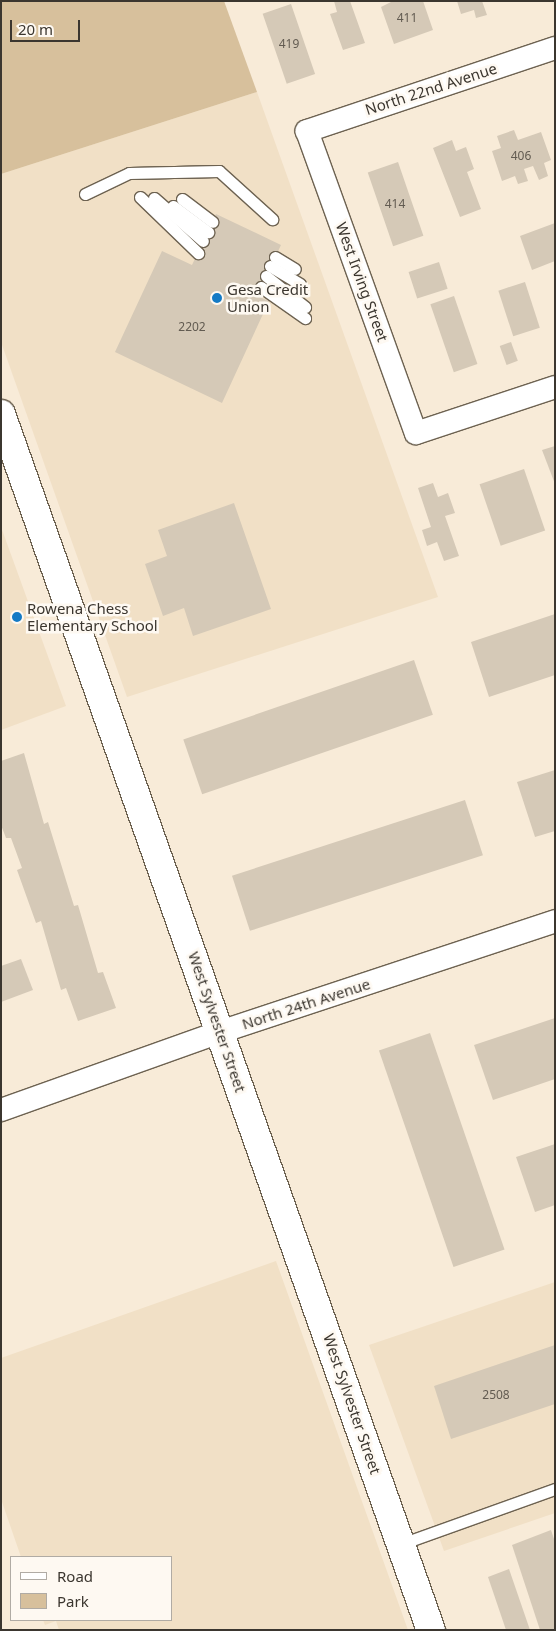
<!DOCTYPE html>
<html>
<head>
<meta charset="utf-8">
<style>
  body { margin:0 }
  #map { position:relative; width:556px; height:1631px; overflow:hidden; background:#f8ebd8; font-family:"Noto Sans",sans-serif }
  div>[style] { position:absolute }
  .built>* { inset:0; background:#f1e0c6 }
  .green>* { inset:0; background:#d7c09c }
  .building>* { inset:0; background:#d5c9b7; transform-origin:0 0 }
  .roads { filter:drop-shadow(1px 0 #6d6251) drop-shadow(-1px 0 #6d6251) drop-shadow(0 1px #6d6251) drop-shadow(0 -1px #6d6251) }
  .service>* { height:11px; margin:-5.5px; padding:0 5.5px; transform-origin:5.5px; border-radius:5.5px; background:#fff }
  .minor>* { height:22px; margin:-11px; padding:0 11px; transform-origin:11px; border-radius:11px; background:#fff }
  .tertiary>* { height:28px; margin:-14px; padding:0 14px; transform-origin:14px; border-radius:14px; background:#fff }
  .dots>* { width:14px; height:14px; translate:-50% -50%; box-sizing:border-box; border:2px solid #fef9f2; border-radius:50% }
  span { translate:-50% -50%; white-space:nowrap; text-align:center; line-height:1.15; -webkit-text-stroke:5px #fef9f2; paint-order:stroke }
  .number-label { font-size:12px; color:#625b51 }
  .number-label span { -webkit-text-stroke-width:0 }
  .street-label { font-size:15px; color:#3b362f }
  .poi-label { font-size:15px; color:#3b362f }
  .left { translate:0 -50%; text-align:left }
  .frame { position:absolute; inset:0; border:2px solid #3b362f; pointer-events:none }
  .legend { position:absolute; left:10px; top:1556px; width:162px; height:65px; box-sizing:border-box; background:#fef9f2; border:1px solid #b0aba4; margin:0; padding:6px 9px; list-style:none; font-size:15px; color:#3b362f }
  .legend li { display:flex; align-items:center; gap:10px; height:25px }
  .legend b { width:25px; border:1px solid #b0aba4 }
  .scale { position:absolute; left:10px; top:20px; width:70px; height:22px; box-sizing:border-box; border:2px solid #3b362f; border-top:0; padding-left:6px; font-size:15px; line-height:18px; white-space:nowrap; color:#3b362f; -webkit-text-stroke:4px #fef9f2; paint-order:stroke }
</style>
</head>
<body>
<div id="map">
  <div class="built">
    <div style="clip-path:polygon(257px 92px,438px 597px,127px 697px,1px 342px,1px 174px)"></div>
    <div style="clip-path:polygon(1px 527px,66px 706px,1px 730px)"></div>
    <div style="clip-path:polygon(276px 1261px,408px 1630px,59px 1630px,56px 1621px,45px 1625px,43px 1620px,171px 1620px,171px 1557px,21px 1557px,1px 1499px,1px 1358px)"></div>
    <div style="clip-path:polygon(555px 1282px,555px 1513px,444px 1551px,369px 1345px)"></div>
  </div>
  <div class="green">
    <div style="clip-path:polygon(1px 1px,224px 1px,257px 92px,1px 174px)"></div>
  </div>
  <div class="building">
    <div style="clip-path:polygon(334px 1px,350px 1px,365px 43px,343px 50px,330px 14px,337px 12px)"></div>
    <div style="clip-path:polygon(393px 1px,423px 1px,433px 30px,394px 44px,381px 7px)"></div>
    <div style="clip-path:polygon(457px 1px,482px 1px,487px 15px,476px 18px,474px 10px,461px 14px)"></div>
    <div style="left:291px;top:4px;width:74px;height:30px;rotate:71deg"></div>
    <div style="clip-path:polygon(514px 130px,518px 140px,541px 132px,551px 160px,544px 163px,548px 176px,539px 180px,533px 166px,524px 169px,528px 181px,518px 184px,515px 176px,502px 181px,492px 151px,501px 148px,497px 136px)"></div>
    <div style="clip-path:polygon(452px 140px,456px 151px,466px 147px,474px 169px,467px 172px,481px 209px,460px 217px,433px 148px)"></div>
    <div style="left:398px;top:162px;width:78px;height:32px;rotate:71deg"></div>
    <div style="clip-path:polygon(216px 214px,281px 245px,257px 296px,269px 301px,222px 403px,115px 352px,162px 251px,192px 265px)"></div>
    <div style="clip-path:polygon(555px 223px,555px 261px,532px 270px,520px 236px)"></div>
    <div style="left:439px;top:262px;width:28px;height:32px;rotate:72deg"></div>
    <div style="left:525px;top:282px;width:48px;height:28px;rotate:72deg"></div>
    <div style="left:454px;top:296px;width:72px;height:25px;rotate:71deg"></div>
    <div style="left:511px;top:342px;width:20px;height:12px;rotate:70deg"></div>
    <div style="clip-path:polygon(555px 446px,555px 484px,542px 450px)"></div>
    <div style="left:524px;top:469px;width:65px;height:47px;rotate:71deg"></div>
    <div style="clip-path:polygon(433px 483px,438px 497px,448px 493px,455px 513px,445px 516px,459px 556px,444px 561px,437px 542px,427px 546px,422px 530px,431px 527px,418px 488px)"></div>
    <div style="clip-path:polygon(234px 503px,271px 609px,193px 636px,184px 608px,163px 616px,145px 564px,167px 556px,158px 530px)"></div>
    <div style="clip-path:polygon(555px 614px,555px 675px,489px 697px,471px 642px)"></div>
    <div style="left:414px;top:660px;width:58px;height:244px;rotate:71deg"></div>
    <div style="clip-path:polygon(24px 753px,44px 824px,48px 822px,74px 906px,78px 905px,98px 973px,103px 972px,116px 1008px,78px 1021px,66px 988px,61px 990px,41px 921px,36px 923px,17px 870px,22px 868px,11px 838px,6px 838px,1px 825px,1px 761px)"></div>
    <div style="clip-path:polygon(555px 770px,555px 831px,535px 837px,517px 782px)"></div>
    <div style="left:465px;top:800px;width:58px;height:245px;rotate:72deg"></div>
    <div style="clip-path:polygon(21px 959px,33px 990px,1px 1002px,1px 966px)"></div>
    <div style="clip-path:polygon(555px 1018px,555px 1079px,493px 1100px,474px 1045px)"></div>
    <div style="left:430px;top:1033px;width:229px;height:54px;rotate:71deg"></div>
    <div style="clip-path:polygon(555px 1144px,555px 1205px,535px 1212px,516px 1157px)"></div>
    <div style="clip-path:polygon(555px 1345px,555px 1404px,451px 1439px,434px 1386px)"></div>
    <div style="clip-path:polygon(551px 1530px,555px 1542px,555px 1630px,540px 1630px,512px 1545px)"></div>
    <div style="clip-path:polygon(509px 1569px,530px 1630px,506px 1630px,488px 1577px)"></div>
  </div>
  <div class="roads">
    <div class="service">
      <div style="left:85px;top:194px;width:49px;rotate:-25.5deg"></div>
      <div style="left:129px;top:173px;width:90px;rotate:-1.3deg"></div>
      <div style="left:219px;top:171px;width:72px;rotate:42.2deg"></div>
      <div style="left:140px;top:197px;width:81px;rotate:44deg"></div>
      <div style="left:154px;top:198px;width:65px;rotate:41.3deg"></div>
      <div style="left:182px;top:199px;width:38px;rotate:37deg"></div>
      <div style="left:173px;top:206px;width:44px;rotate:36.6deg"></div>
      <div style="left:275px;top:257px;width:23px;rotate:31deg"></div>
      <div style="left:270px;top:266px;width:35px;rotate:31deg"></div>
      <div style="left:266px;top:276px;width:50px;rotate:38.5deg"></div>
      <div style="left:261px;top:287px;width:54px;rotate:35.2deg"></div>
      <div style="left:401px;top:1544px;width:164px;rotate:-19.7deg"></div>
    </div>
    <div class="minor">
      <div style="left:555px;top:48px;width:262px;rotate:161.5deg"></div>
      <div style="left:307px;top:131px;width:321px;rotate:70.2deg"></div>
      <div style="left:416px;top:433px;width:146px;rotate:-18.3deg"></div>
      <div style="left:1px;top:1110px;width:232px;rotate:-19.6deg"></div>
      <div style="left:220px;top:1032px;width:353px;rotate:-18.3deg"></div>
    </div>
    <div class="tertiary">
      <div style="left:1px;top:414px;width:1290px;rotate:70.53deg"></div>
    </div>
  </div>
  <div class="dots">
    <div style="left:217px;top:298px;background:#147ac5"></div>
    <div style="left:17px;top:617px;background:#147ac5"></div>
  </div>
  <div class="number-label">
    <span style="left:407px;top:18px">411</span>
    <span style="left:289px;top:44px">419</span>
    <span style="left:521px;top:156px">406</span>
    <span style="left:395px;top:204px">414</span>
    <span style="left:192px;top:327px">2202</span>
    <span style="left:496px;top:1395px">2508</span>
  </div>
  <div class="street-label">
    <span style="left:431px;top:89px;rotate:-18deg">North 22nd Avenue</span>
    <span style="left:362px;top:282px;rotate:70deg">West Irving Street</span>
    <span style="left:306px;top:1004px;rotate:-18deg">North 24th Avenue</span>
    <span style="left:217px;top:1022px;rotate:71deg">West Sylvester Street</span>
    <span style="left:352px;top:1404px;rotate:71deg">West Sylvester Street</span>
  </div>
  <div class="poi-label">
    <span class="left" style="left:227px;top:298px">Gesa Credit<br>Union</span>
    <span class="left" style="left:27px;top:617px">Rowena Chess<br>Elementary School</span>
  </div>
  <div class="frame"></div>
  <ul class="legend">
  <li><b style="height:6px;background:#fff"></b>Road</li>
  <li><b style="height:14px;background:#d7c09c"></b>Park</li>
  </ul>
  <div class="scale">20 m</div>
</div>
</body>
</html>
